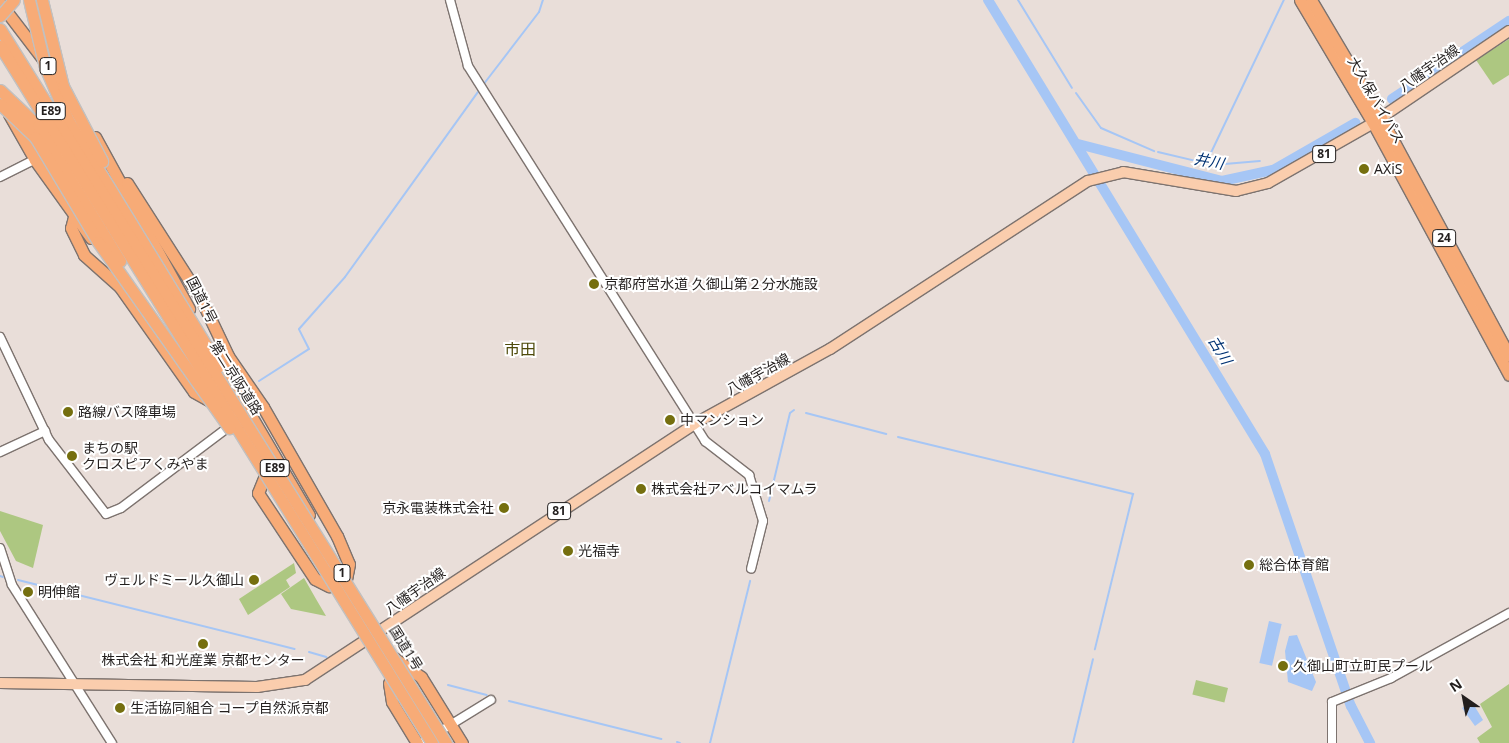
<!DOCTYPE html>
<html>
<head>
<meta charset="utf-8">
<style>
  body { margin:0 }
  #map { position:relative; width:1509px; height:743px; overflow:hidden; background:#e9ded9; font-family:"Noto Sans","Noto Sans JP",sans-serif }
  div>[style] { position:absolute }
  .green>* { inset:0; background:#adc781; transform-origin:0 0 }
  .water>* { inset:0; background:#a6c6f5; transform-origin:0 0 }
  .stream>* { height:2px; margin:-1px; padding:0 1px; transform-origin:1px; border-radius:1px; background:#a6c6f5 }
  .river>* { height:10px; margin:-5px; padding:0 5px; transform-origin:5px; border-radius:5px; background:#a6c6f5 }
  .roads { filter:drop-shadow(1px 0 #7d736f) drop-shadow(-1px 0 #7d736f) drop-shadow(0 1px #7d736f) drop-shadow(0 -1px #7d736f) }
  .minor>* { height:8px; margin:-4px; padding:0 4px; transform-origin:4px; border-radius:4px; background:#fff }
  .major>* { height:10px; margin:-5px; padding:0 5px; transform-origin:5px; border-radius:5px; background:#facdad }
  .highway>* { height:11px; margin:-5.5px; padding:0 5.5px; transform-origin:5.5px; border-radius:5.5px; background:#f7ab77 }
  .bridges { filter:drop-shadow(1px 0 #c1c0c0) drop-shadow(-1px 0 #c1c0c0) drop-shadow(0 1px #c1c0c0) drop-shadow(0 -1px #c1c0c0) }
  .highway-bridge>* { height:11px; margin:-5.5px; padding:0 5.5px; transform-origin:5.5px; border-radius:5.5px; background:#f7ab77 }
  .dots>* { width:14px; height:14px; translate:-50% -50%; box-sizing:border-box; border:2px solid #fff; border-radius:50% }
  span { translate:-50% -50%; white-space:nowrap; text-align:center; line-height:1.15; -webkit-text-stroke:4px #fff; paint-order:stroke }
  .shield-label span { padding:1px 4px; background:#fff; border:1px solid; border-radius:4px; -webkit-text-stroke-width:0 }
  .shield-label { font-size:12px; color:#231f1e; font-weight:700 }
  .street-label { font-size:14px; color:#231f1e }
  .poi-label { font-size:14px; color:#231f1e }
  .left { translate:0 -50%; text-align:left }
  .right { translate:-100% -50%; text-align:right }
  .water-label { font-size:15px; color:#003273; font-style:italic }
  .quarter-label { font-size:16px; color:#4e4a0a }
  .north { position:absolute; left:1439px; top:673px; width:50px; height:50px; -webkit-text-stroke:4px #fff; paint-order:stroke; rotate:327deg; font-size:14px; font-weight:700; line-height:20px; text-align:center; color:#231f1e }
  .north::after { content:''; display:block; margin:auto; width:18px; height:22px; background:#231f1e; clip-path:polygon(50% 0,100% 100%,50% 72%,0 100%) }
</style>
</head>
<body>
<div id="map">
  <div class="green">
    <div style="clip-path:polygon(1509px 39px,1509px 75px,1493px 85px,1476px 60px)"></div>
    <div style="clip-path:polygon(0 511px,43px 525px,33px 568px,16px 561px,0 531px)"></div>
    <div style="clip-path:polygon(294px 563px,296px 573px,286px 580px,290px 587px,248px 615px,239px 599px)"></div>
    <div style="clip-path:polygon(304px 578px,316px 599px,326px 616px,291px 609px,281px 594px)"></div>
    <div style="left:1196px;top:680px;width:33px;height:15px;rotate:14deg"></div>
    <div style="clip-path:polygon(1509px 684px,1509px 743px,1480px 743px,1477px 738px,1492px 727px,1480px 704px)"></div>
  </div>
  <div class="water">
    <div style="left:1269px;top:621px;width:13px;height:43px;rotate:13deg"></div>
    <div style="clip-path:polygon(1297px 635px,1316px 682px,1312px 691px,1288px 682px,1285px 651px,1289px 636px)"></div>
    <div style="clip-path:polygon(1472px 702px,1483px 720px,1475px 726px,1462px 708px)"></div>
  </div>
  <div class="stream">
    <div style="left:1018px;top:0;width:103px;rotate:58.5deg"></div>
    <div style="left:483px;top:85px;width:92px;rotate:-52.5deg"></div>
    <div style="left:539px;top:12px;width:13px;rotate:-72deg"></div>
    <div style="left:1076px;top:93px;width:43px;rotate:54.5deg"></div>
    <div style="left:1101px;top:128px;width:58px;rotate:23.5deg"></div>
    <div style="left:1158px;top:152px;width:57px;rotate:13.3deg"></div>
    <div style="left:1213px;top:165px;width:47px;rotate:-4.9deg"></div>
    <div style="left:1208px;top:159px;width:176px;rotate:-64.5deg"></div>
    <div style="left:259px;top:381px;width:59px;rotate:-32.6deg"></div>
    <div style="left:309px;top:349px;width:22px;rotate:-117deg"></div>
    <div style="left:299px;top:329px;width:69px;rotate:-48.5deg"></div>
    <div style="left:345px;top:277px;width:231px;rotate:-54.3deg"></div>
    <div style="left:806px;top:413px;width:83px;rotate:14.7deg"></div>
    <div style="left:898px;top:437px;width:242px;rotate:13.6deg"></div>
    <div style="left:1133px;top:494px;width:160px;rotate:103.8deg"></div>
    <div style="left:769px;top:501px;width:90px;rotate:-76.6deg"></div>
    <div style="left:790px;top:413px;width:5px;rotate:-37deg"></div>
    <div style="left:0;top:576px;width:3px;rotate:18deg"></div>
    <div style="left:18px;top:580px;width:285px;rotate:14deg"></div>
    <div style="left:309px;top:652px;width:18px;rotate:16deg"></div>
    <div style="left:448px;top:685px;width:40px;rotate:14.4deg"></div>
    <div style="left:509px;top:701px;width:157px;rotate:14deg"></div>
    <div style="left:677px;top:742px;width:3px;rotate:18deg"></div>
    <div style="left:710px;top:743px;width:167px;rotate:-76.1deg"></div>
    <div style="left:1073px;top:743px;width:86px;rotate:-76.6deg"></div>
  </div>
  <div class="river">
    <div style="left:988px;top:0;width:532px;rotate:58.61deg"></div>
    <div style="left:1265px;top:454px;width:266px;rotate:71.2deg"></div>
    <div style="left:1351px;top:706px;width:42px;rotate:62.8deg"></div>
    <div style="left:1392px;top:99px;width:141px;rotate:-33.7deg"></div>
    <div style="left:1078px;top:144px;width:149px;rotate:14.4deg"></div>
    <div style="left:1222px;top:181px;width:52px;rotate:-12.2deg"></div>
    <div style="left:1273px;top:170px;width:95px;rotate:-29.8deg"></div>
  </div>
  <div class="roads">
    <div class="minor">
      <div style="left:450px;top:0;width:68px;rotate:74.7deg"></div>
      <div style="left:468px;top:66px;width:444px;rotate:57.7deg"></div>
      <div style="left:705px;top:441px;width:56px;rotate:37.7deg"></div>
      <div style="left:749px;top:475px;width:48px;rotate:73.1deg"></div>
      <div style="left:763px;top:521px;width:49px;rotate:104deg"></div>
      <div style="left:0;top:177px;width:42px;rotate:-26.6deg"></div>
      <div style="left:0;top:337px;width:114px;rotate:64.6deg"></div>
      <div style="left:49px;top:440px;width:93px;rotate:52.4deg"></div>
      <div style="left:106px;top:514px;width:16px;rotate:-22deg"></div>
      <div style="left:121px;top:508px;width:138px;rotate:-37deg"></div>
      <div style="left:0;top:452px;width:50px;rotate:-25deg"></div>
      <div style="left:0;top:548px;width:39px;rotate:72deg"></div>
      <div style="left:12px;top:585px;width:187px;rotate:57.7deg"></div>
      <div style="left:421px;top:743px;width:82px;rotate:-31.6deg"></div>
      <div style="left:1332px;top:743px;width:41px;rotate:-90deg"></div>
      <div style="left:1332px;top:702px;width:64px;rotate:-22.1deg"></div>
      <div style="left:1391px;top:678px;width:135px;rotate:-28.8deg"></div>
    </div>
    <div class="major">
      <div style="left:0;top:683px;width:257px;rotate:0.9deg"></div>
      <div style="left:257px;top:687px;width:49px;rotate:-8.3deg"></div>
      <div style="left:305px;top:680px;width:466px;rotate:-33.3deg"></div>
      <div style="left:694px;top:424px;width:155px;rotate:-28.9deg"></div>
      <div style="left:830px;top:349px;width:308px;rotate:-33.1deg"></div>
      <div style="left:1088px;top:181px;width:36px;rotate:-14deg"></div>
      <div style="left:1123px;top:172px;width:115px;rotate:9.5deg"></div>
      <div style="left:1236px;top:191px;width:33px;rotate:-14deg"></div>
      <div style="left:1268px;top:183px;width:121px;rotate:-29.7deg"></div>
      <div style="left:1373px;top:123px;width:164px;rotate:-34.1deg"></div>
    </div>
    <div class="highway">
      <div style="left:1300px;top:0;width:143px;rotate:59.3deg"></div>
      <div style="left:1373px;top:123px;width:286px;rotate:61.6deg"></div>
      <div style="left:1311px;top:0;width:137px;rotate:59.3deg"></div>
      <div style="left:1381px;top:118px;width:270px;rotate:61.7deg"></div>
      <div style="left:0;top:3px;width:71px;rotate:52.5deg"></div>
      <div style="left:9px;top:114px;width:53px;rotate:60.5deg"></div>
      <div style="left:35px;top:160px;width:96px;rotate:54.3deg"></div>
      <div style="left:95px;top:137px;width:196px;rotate:61.3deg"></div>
      <div style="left:127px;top:183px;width:135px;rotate:57.4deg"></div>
      <div style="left:200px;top:297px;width:65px;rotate:64.6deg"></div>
      <div style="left:228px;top:356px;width:62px;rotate:55.5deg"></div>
      <div style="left:263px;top:407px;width:149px;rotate:60.2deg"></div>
      <div style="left:337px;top:536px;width:30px;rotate:67deg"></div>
      <div style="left:349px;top:564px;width:16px;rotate:101deg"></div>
      <div style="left:74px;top:217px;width:11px;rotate:105deg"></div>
      <div style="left:71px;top:228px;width:30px;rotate:64deg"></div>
      <div style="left:84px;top:255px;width:48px;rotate:41.6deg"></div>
      <div style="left:120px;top:287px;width:128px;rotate:54.8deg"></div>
      <div style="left:194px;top:392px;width:21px;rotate:29deg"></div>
      <div style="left:216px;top:356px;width:184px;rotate:59.7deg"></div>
      <div style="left:264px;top:478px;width:16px;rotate:112deg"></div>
      <div style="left:258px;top:493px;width:103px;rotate:56.5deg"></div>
      <div style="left:315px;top:579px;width:16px;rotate:27deg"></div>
      <div style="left:394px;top:658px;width:33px;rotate:35deg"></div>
      <div style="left:421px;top:677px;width:78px;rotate:58.2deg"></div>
      <div style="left:389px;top:683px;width:19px;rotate:81deg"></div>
      <div style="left:392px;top:702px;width:48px;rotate:58.6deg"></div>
    </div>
  </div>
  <div class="bridges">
    <div class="highway-bridge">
      <div style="left:29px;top:0;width:69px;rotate:76.6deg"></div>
      <div style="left:45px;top:67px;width:58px;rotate:66.5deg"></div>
      <div style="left:68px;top:120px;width:289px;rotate:58.5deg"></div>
      <div style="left:42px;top:0;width:89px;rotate:76.3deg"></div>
      <div style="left:63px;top:86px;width:85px;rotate:62.5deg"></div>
      <div style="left:0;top:16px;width:21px;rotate:-49deg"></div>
      <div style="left:0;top:29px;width:842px;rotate:58.01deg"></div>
      <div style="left:0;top:46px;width:820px;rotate:58.21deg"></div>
      <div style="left:0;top:90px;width:52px;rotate:43.5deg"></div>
      <div style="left:38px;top:126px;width:158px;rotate:58.7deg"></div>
      <div style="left:0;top:104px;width:48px;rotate:43.3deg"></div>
      <div style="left:35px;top:137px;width:122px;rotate:59deg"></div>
      <div style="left:98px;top:242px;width:228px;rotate:54.8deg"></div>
    </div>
  </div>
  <div class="dots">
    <div style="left:1364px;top:169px;background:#756f0f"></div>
    <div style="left:594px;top:284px;background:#756f0f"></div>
    <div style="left:68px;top:412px;background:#756f0f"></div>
    <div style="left:670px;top:420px;background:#756f0f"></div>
    <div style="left:72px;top:456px;background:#756f0f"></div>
    <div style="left:641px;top:489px;background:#756f0f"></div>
    <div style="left:504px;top:508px;background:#756f0f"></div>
    <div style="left:568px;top:551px;background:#756f0f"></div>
    <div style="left:1249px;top:565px;background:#756f0f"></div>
    <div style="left:254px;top:580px;background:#756f0f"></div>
    <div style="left:28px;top:592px;background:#756f0f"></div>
    <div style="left:203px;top:644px;background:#756f0f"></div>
    <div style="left:1283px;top:666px;background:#756f0f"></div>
    <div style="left:120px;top:708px;background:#756f0f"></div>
  </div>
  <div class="shield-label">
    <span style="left:48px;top:66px">1</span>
    <span style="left:51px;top:111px">E89</span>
    <span style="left:1324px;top:154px">81</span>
    <span style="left:1444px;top:238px">24</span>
    <span style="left:275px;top:468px">E89</span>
    <span style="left:559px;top:511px">81</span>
    <span style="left:342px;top:573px">1</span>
  </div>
  <div class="street-label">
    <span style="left:1429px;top:68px;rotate:-35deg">八幡宇治線</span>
    <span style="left:1376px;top:100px;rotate:60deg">大久保バイパス</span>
    <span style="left:202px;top:300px;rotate:63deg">国道1号</span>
    <span style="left:758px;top:374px;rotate:-29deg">八幡宇治線</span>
    <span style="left:236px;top:378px;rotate:58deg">第二京阪道路</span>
    <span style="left:415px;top:591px;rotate:-35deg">八幡宇治線</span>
    <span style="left:406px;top:648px;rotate:58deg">国道1号</span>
  </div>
  <div class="poi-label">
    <span class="left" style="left:1374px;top:169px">AXiS</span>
    <span class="left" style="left:604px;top:284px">京都府営水道 久御山第２分水施設</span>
    <span class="left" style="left:78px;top:412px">路線バス降車場</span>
    <span class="left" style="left:680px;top:420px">中マンション</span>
    <span class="left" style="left:82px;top:456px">まちの駅<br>クロスピアくみやま</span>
    <span class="left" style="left:651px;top:489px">株式会社アベルコイマムラ</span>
    <span class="right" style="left:494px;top:508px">京永電装株式会社</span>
    <span class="left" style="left:578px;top:551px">光福寺</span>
    <span class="left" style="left:1259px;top:565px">総合体育館</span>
    <span class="right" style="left:244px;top:580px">ヴェルドミール久御山</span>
    <span class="left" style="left:38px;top:592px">明伸館</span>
    <span style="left:203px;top:660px">株式会社 和光産業 京都センター</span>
    <span class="left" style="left:1293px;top:666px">久御山町立町民プール</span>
    <span class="left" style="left:130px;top:708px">生活協同組合 コープ自然派京都</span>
  </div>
  <div class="water-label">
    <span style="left:1209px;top:161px;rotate:11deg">井川</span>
    <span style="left:1220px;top:350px;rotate:59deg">古川</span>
  </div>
  <div class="quarter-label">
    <span style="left:520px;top:349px">市田</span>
  </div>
  <div class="north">N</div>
</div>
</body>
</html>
